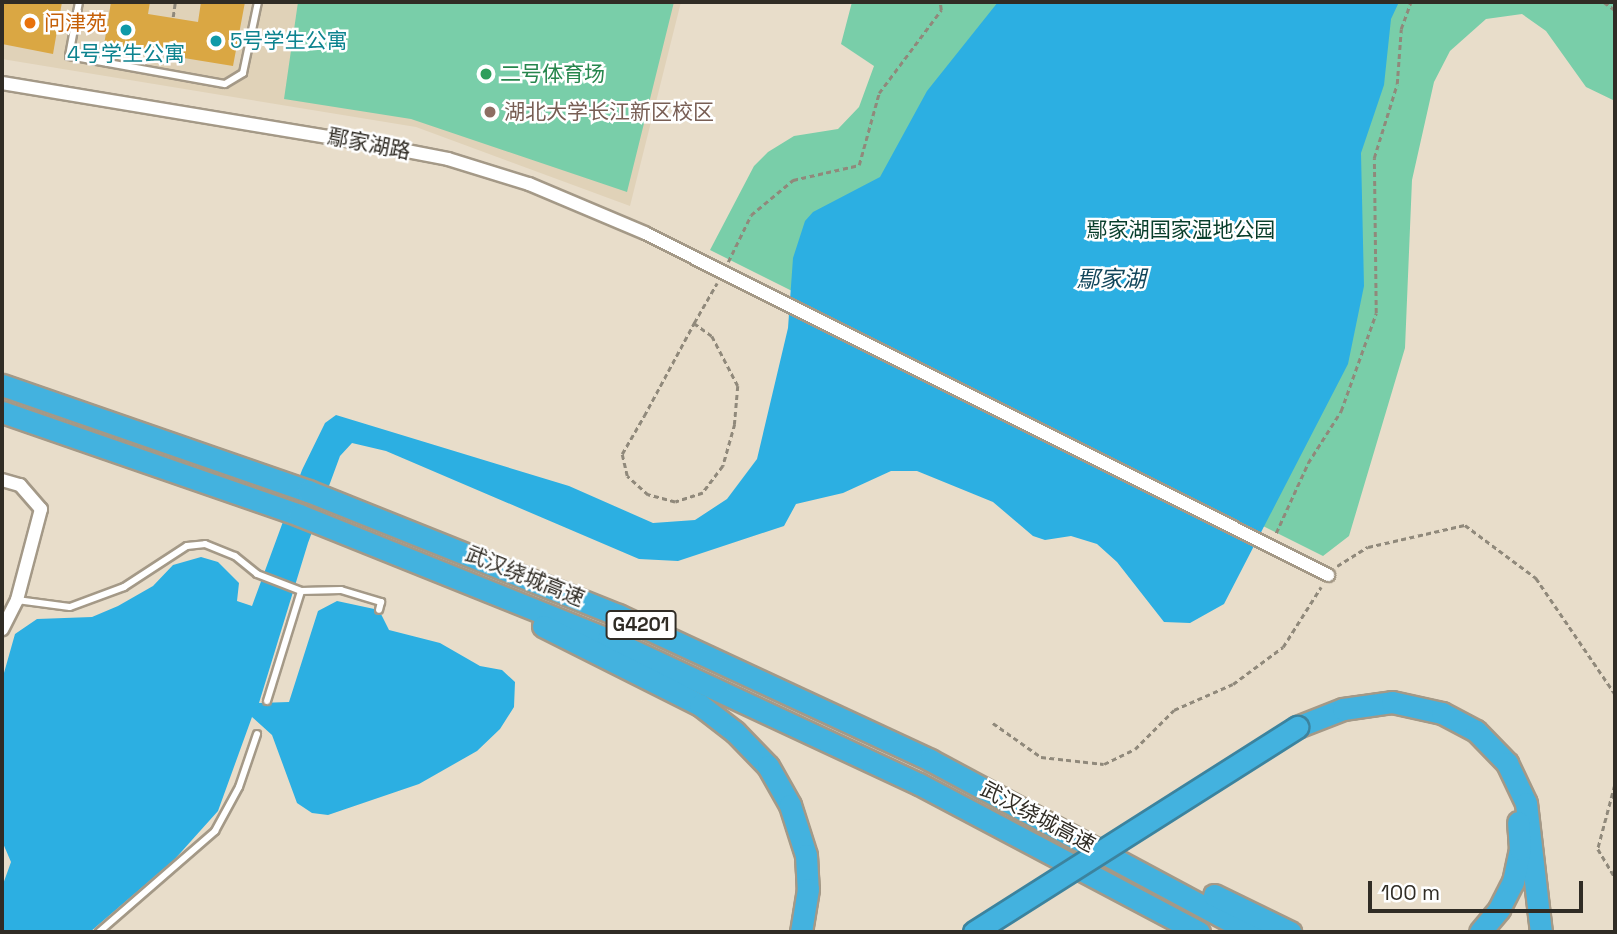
<!DOCTYPE html>
<html>
<head>
<meta charset="utf-8">
<style>
  body { margin:0 }
  #map { position:relative; width:1617px; height:934px; overflow:hidden; background:#e8ddca; font-family:"Space Grotesk","Noto Sans SC",sans-serif }
  div>[style] { position:absolute }
  .built>* { inset:0; background:#e0d2b8 }
  .green>* { inset:0; background:#79cea9 }
  .water>* { inset:0; background:#2cafe2 }
  .building>* { inset:0; background:#daa743 }
  .path>* { height:2.5px; margin-top:-1.25px; transform-origin:0; background:repeating-linear-gradient(90deg,#90897b 0 5px,transparent 0 8.5px) }
  .roads { filter:drop-shadow(2px 0 #a49987) drop-shadow(-2px 0 #a49987) drop-shadow(0 2px #a49987) drop-shadow(0 -2px #a49987) }
  .lane>* { height:6px; margin:-3px; padding:0 3px; transform-origin:3px; border-radius:3px; background:#fff }
  .street>* { height:12px; margin:-6px; padding:0 6px; transform-origin:6px; border-radius:6px; background:#fff }
  .highway>* { height:21px; margin:-10.5px; padding:0 10.5px; transform-origin:10.5px; border-radius:10.5px; background:#43b2df }
  .bridges { filter:drop-shadow(2px 0 #3c839e) drop-shadow(-2px 0 #3c839e) drop-shadow(0 2px #3c839e) drop-shadow(0 -2px #3c839e) }
  .highway-bridge>* { height:21px; margin:-10.5px; padding:0 10.5px; transform-origin:10.5px; border-radius:10.5px; background:#43b2df }
  .dots>* { width:19px; height:19px; translate:-50% -50%; box-sizing:border-box; border:4px solid #fff; border-radius:50% }
  span { translate:-50% -50%; white-space:nowrap; text-align:center; line-height:1.15; -webkit-text-stroke:5px #fff; paint-order:stroke }
  .shield-label span { padding:2px 5px; background:#fff; border:2px solid; border-radius:5px; -webkit-text-stroke-width:0 }
  .shield-label { font-size:19px; color:#302c25; font-weight:700 }
  .food-label { font-size:21px; color:#c56008 }
  .left { translate:0 -50%; text-align:left }
  .culture-label { font-size:21px; color:#0d838f }
  .leisure-label { font-size:21px; color:#27864d }
  .education-label { font-size:21px; color:#785e54 }
  .street-label { font-size:21px; color:#302c25 }
  .park-label { font-size:21px; color:#083e2b }
  .water-label { font-size:23px; color:#12465b; font-style:italic }
  .frame { position:absolute; inset:0; border:4px solid #302c25; pointer-events:none }
  .scale { position:absolute; left:1368px; top:881px; width:215px; height:32px; box-sizing:border-box; border:4px solid #302c25; border-top:0; padding-left:9px; font-size:21px; line-height:24px; white-space:nowrap; color:#302c25; -webkit-text-stroke:5px #fff; paint-order:stroke }
</style>
</head>
<body>
<div id="map">
  <div class="built">
    <div style="clip-path:polygon(2px 2px,681px 2px,630px 206px,416px 127px,2px 59px)"></div>
  </div>
  <div class="green">
    <div style="clip-path:polygon(298px 2px,674px 2px,627px 192px,411px 119px,284px 99px)"></div>
    <div style="clip-path:polygon(852px 2px,1615px 2px,1615px 101px,1586px 87px,1546px 31px,1522px 14px,1486px 19px,1450px 51px,1434px 82px,1412px 180px,1405px 348px,1349px 536px,1323px 556px,710px 250px,754px 166px,768px 152px,794px 136px,838px 129px,859px 107px,874px 66px,841px 44px)"></div>
  </div>
  <div class="water">
    <div style="clip-path:polygon(998px 2px,1399px 2px,1391px 19px,1384px 85px,1361px 153px,1364px 286px,1348px 364px,1224px 604px,1190px 623px,1164px 622px,1117px 562px,1097px 544px,1071px 536px,1045px 540px,1033px 536px,993px 502px,917px 471px,891px 471px,843px 493px,796px 504px,784px 526px,678px 561px,639px 559px,386px 451px,352px 443px,340px 456px,308px 543px,259px 703px,289px 702px,318px 611px,337px 601px,379px 610px,389px 630px,440px 643px,480px 666px,502px 670px,515px 682px,514px 707px,500px 729px,477px 751px,419px 784px,328px 815px,312px 813px,297px 803px,272px 735px,252px 717px,218px 811px,174px 860px,90px 932px,2px 932px,2px 887px,11px 862px,2px 841px,2px 680px,15px 634px,37px 619px,92px 617px,118px 606px,153px 586px,173px 565px,201px 557px,218px 562px,239px 583px,237px 601px,252px 606px,302px 470px,325px 423px,336px 415px,569px 486px,653px 523px,695px 520px,727px 499px,757px 459px,788px 328px,793px 258px,805px 221px,813px 212px,880px 177px,927px 91px)"></div>
  </div>
  <div class="building">
    <div style="clip-path:polygon(2px 2px,62px 2px,53px 54px,2px 44px)"></div>
    <div style="clip-path:polygon(111px 2px,150px 2px,148px 14px,198px 22px,201px 2px,245px 2px,233px 66px,104px 45px)"></div>
  </div>
  <div class="path">
    <div style="left:1604px;top:2px;width:14px;rotate:36deg"></div>
    <div style="left:173px;top:17px;width:15px;rotate:-82deg"></div>
    <div style="left:728px;top:262px;width:52px;rotate:-63.9deg"></div>
    <div style="left:751px;top:215px;width:55px;rotate:-39.8deg"></div>
    <div style="left:793px;top:180px;width:68px;rotate:-12.8deg"></div>
    <div style="left:859px;top:165px;width:75px;rotate:-74.5deg"></div>
    <div style="left:879px;top:93px;width:104px;rotate:-53.2deg"></div>
    <div style="left:941px;top:10px;width:8px;rotate:-97deg"></div>
    <div style="left:694px;top:323px;width:22px;rotate:36deg"></div>
    <div style="left:712px;top:336px;width:56px;rotate:62.5deg"></div>
    <div style="left:738px;top:386px;width:38px;rotate:95deg"></div>
    <div style="left:735px;top:424px;width:44px;rotate:105.9deg"></div>
    <div style="left:723px;top:466px;width:34px;rotate:127deg"></div>
    <div style="left:703px;top:493px;width:29px;rotate:162deg"></div>
    <div style="left:675px;top:502px;width:28px;rotate:-165deg"></div>
    <div style="left:648px;top:495px;width:28px;rotate:-138deg"></div>
    <div style="left:627px;top:476px;width:23px;rotate:-103deg"></div>
    <div style="left:622px;top:454px;width:44px;rotate:-59.9deg"></div>
    <div style="left:644px;top:416px;width:106px;rotate:-61.7deg"></div>
    <div style="left:694px;top:323px;width:46px;rotate:-60.1deg"></div>
    <div style="left:1276px;top:533px;width:77px;rotate:-65.4deg"></div>
    <div style="left:1308px;top:463px;width:62px;rotate:-57.6deg"></div>
    <div style="left:1341px;top:411px;width:104px;rotate:-70.3deg"></div>
    <div style="left:1376px;top:313px;width:155px;rotate:-90.7deg"></div>
    <div style="left:1374px;top:158px;width:77px;rotate:-72.7deg"></div>
    <div style="left:1397px;top:84px;width:55px;rotate:-85.8deg"></div>
    <div style="left:1401px;top:29px;width:29px;rotate:-70deg"></div>
    <div style="left:1337px;top:566px;width:36px;rotate:-32deg"></div>
    <div style="left:1368px;top:547px;width:99px;rotate:-12.8deg"></div>
    <div style="left:1465px;top:525px;width:89px;rotate:36.7deg"></div>
    <div style="left:1536px;top:578px;width:140px;rotate:55.7deg"></div>
    <div style="left:993px;top:723px;width:59px;rotate:35.3deg"></div>
    <div style="left:1041px;top:757px;width:63px;rotate:6.3deg"></div>
    <div style="left:1104px;top:764px;width:34px;rotate:-26deg"></div>
    <div style="left:1135px;top:749px;width:55px;rotate:-45deg"></div>
    <div style="left:1174px;top:710px;width:64px;rotate:-23.8deg"></div>
    <div style="left:1233px;top:684px;width:62px;rotate:-36.5deg"></div>
    <div style="left:1283px;top:647px;width:71px;rotate:-57.7deg"></div>
    <div style="left:1615px;top:785px;width:66px;rotate:104.9deg"></div>
    <div style="left:1598px;top:849px;width:33px;rotate:59deg"></div>
  </div>
  <div class="roads">
    <div class="lane">
      <div style="left:79px;top:2px;width:55px;rotate:100.5deg"></div>
      <div style="left:69px;top:56px;width:158px;rotate:10.2deg"></div>
      <div style="left:225px;top:84px;width:21px;rotate:-31deg"></div>
      <div style="left:243px;top:73px;width:73px;rotate:-78.1deg"></div>
      <div style="left:17px;top:600px;width:53px;rotate:7.5deg"></div>
      <div style="left:70px;top:607px;width:58px;rotate:-20.3deg"></div>
      <div style="left:124px;top:587px;width:75px;rotate:-33.1deg"></div>
      <div style="left:187px;top:546px;width:18px;rotate:-6deg"></div>
      <div style="left:205px;top:544px;width:32px;rotate:22deg"></div>
      <div style="left:235px;top:556px;width:28px;rotate:39deg"></div>
      <div style="left:257px;top:574px;width:47px;rotate:21.1deg"></div>
      <div style="left:301px;top:591px;width:40px;rotate:-1.4deg"></div>
      <div style="left:341px;top:590px;width:42px;rotate:16.7deg"></div>
      <div style="left:381px;top:602px;width:8px;rotate:104deg"></div>
      <div style="left:267px;top:701px;width:115px;rotate:-72.8deg"></div>
      <div style="left:99px;top:932px;width:154px;rotate:-41deg"></div>
      <div style="left:215px;top:831px;width:50px;rotate:-61.4deg"></div>
      <div style="left:239px;top:787px;width:56px;rotate:-71.2deg"></div>
    </div>
    <div class="street">
      <div style="left:2px;top:83px;width:384px;rotate:9.4deg"></div>
      <div style="left:381px;top:146px;width:68px;rotate:11deg"></div>
      <div style="left:448px;top:159px;width:85px;rotate:17.2deg"></div>
      <div style="left:529px;top:184px;width:126px;rotate:22.9deg"></div>
      <div style="left:645px;top:233px;width:764px;rotate:26.6deg"></div>
      <div style="left:2px;top:480px;width:19px;rotate:16deg"></div>
      <div style="left:20px;top:485px;width:32px;rotate:49deg"></div>
      <div style="left:41px;top:509px;width:94px;rotate:104.8deg"></div>
      <div style="left:17px;top:600px;width:33px;rotate:117deg"></div>
    </div>
    <div class="highway">
      <div style="left:2px;top:385px;width:324px;rotate:19.1deg"></div>
      <div style="left:308px;top:491px;width:334px;rotate:21.8deg"></div>
      <div style="left:618px;top:615px;width:344px;rotate:24.9deg"></div>
      <div style="left:930px;top:760px;width:364px;rotate:28.2deg"></div>
      <div style="left:2px;top:412px;width:314px;rotate:19.1deg"></div>
      <div style="left:299px;top:515px;width:333px;rotate:21.9deg"></div>
      <div style="left:608px;top:639px;width:343px;rotate:25deg"></div>
      <div style="left:919px;top:784px;width:317px;rotate:27.9deg"></div>
      <div style="left:543px;top:626px;width:176px;rotate:26.7deg"></div>
      <div style="left:700px;top:705px;width:44px;rotate:37.6deg"></div>
      <div style="left:735px;top:732px;width:47px;rotate:45.9deg"></div>
      <div style="left:768px;top:766px;width:45px;rotate:60.6deg"></div>
      <div style="left:790px;top:805px;width:52px;rotate:72.3deg"></div>
      <div style="left:806px;top:855px;width:34px;rotate:87deg"></div>
      <div style="left:808px;top:889px;width:44px;rotate:99.2deg"></div>
      <div style="left:1297px;top:727px;width:49px;rotate:-21.4deg"></div>
      <div style="left:1343px;top:709px;width:49px;rotate:-8.1deg"></div>
      <div style="left:1392px;top:702px;width:51px;rotate:12.4deg"></div>
      <div style="left:1442px;top:713px;width:38px;rotate:28deg"></div>
      <div style="left:1476px;top:731px;width:45px;rotate:45.9deg"></div>
      <div style="left:1507px;top:763px;width:44px;rotate:64.6deg"></div>
      <div style="left:1526px;top:803px;width:130px;rotate:83.4deg"></div>
      <div style="left:1214px;top:895px;width:85px;rotate:26deg"></div>
      <div style="left:1480px;top:932px;width:30px;rotate:-50deg"></div>
      <div style="left:1499px;top:909px;width:30px;rotate:-63deg"></div>
      <div style="left:1513px;top:882px;width:34px;rotate:-78deg"></div>
      <div style="left:1520px;top:849px;width:27px;rotate:-94deg"></div>
    </div>
  </div>
  <div class="bridges">
    <div class="highway-bridge">
      <div style="left:974px;top:932px;width:383px;rotate:-32.4deg"></div>
    </div>
  </div>
  <div class="dots">
    <div style="left:30px;top:23px;background:#e8710a"></div>
    <div style="left:126px;top:30px;background:#0f9aa8"></div>
    <div style="left:216px;top:41px;background:#0f9aa8"></div>
    <div style="left:486px;top:74px;background:#2e9e5b"></div>
    <div style="left:490px;top:112px;background:#8d6e63"></div>
  </div>
  <div class="shield-label">
    <span style="left:641px;top:625px">G4201</span>
  </div>
  <div class="food-label">
    <span class="left" style="left:44px;top:23px">问津苑</span>
  </div>
  <div class="culture-label">
    <span class="left" style="left:230px;top:41px">5号学生公寓</span>
    <span style="left:126px;top:54px">4号学生公寓</span>
  </div>
  <div class="leisure-label">
    <span class="left" style="left:500px;top:74px">二号体育场</span>
  </div>
  <div class="education-label">
    <span class="left" style="left:504px;top:112px">湖北大学长江新区校区</span>
  </div>
  <div class="street-label">
    <span style="left:369px;top:144px;rotate:11deg">鄢家湖路</span>
    <span style="left:525px;top:576px;rotate:22deg">武汉绕城高速</span>
    <span style="left:1038px;top:817px;rotate:28deg">武汉绕城高速</span>
  </div>
  <div class="park-label">
    <span style="left:1181px;top:230px">鄢家湖国家湿地公园</span>
  </div>
  <div class="water-label">
    <span style="left:1111px;top:279px">鄢家湖</span>
  </div>
  <div class="frame"></div>
  <div class="scale">100 m</div>
</div>
</body>
</html>
